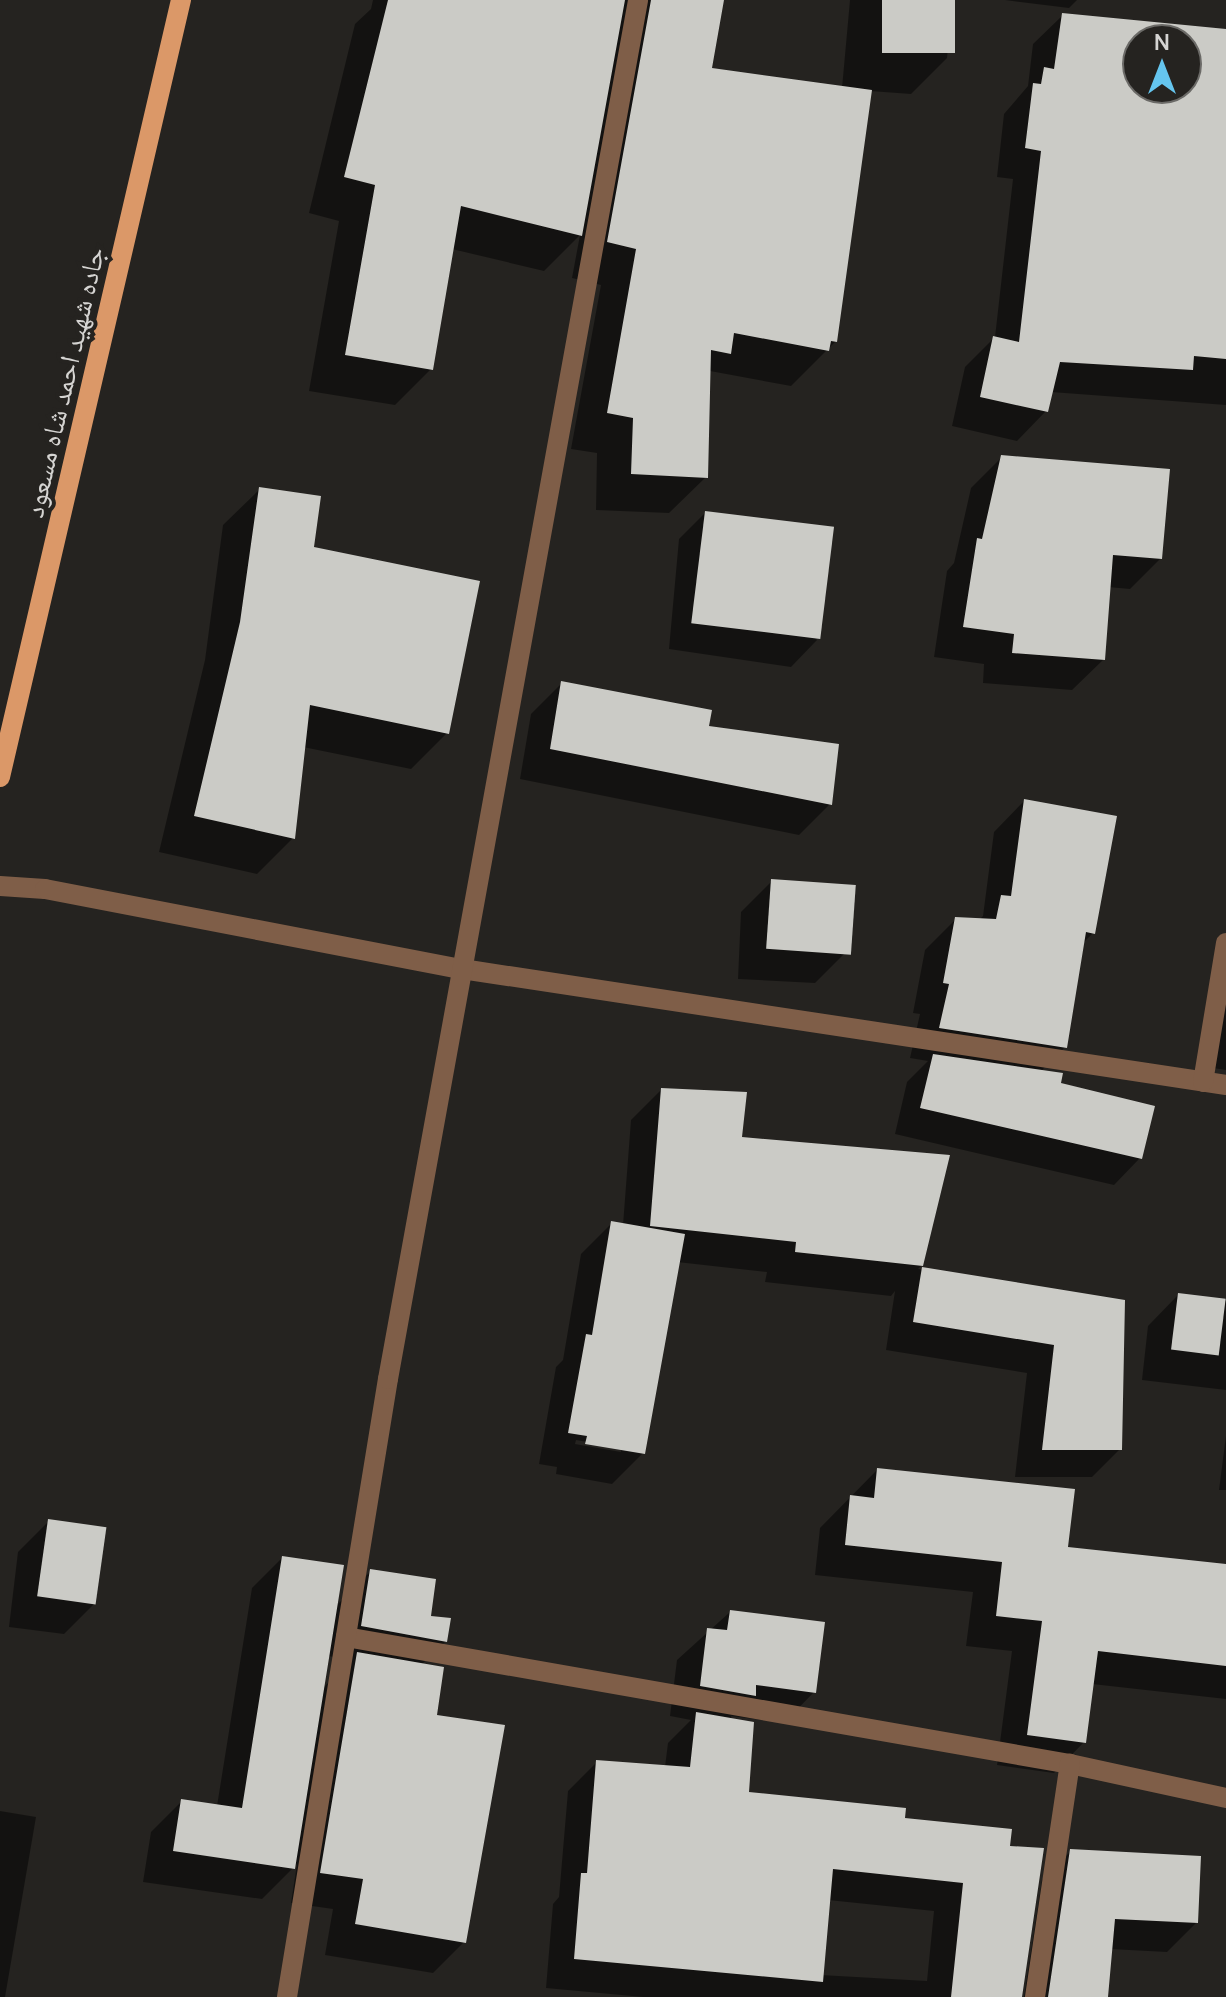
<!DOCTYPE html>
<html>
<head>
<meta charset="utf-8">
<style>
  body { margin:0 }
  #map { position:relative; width:1226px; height:1997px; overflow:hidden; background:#252320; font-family:Manrope,"Noto Naskh Arabic",sans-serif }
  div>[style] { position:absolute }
  .shadow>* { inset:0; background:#0007 }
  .building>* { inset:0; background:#cbcbc6; transform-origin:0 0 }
  .minor>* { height:20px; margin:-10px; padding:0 10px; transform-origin:10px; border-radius:10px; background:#7f5e48 }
  .major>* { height:20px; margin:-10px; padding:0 10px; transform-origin:10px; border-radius:10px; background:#db9868 }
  span { translate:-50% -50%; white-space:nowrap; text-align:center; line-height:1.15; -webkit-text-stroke:8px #252320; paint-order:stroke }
  .street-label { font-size:28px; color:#d5d4d2 }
  .north { position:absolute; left:1122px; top:24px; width:80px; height:80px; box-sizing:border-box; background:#252320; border:2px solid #6b6a67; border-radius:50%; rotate:0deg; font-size:22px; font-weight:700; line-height:32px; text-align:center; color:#d5d4d2 }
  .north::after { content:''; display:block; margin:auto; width:28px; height:36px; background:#65c5ee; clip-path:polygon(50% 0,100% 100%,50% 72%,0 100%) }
</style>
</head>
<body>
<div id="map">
  <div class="shadow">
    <div style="clip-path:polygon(373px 0,722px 0,709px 70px,842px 88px,850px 0,953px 0,947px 58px,911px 94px,870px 91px,836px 341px,791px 386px,710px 371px,706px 477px,669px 513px,596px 510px,597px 453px,571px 449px,601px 285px,572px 278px,580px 235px,544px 271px,452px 249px,431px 369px,395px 405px,309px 391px,339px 221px,309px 213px,355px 24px,371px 9px)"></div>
    <div style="clip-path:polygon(1005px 0,1077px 0,1069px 8px)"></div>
    <div style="clip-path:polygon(evenodd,1063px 15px,1226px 31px,1226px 405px,1051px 392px,1046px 411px,1017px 441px,952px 426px,965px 367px,995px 337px,1013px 179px,997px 177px,1004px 114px,1028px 86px,1033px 44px,1063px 15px,1138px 40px,1186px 40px,1186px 88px,1138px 88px,1138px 40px)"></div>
    <div style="clip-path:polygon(1002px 457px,1161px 558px,1130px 589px,1108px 587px,1103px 660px,1072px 690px,983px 683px,984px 664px,934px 657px,947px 571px,954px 563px,971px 488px)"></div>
    <div style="clip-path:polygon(260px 489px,311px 549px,447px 733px,411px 769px,303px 747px,293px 838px,257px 874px,159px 852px,205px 660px,223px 525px)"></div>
    <div style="clip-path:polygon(705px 513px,817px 640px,791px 667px,669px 649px,679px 539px)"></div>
    <div style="clip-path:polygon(562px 683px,707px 727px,830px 804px,799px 835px,520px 779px,531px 714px)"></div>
    <div style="clip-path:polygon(1024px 801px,1093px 933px,1082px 944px,1065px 1047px,1040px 1072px,1140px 1158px,1114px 1185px,895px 1134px,907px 1082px,928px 1061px,910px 1058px,920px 1014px,913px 1013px,925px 950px,956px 919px,979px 920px,983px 916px,994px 832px)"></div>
    <div style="clip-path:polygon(772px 881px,846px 952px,815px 983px,738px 979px,741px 912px)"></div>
    <div style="clip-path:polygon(1226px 933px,1226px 1070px,1200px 1066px)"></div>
    <div style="clip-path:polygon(evenodd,661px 1090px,740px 1138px,922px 1265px,918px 1269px,1123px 1301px,1120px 1449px,1092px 1477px,1015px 1477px,1027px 1373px,886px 1350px,895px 1291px,891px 1296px,765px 1282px,767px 1272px,677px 1262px,643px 1453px,612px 1484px,556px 1474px,557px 1467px,539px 1464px,556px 1367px,563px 1360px,581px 1254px,612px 1223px,623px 1225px,631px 1120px,661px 1090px,576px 1440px,621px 1448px,621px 1452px,575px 1444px,576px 1440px)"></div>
    <div style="clip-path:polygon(1178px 1295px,1226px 1301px,1226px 1390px,1142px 1380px,1148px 1326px)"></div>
    <div style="clip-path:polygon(1226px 1436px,1226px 1490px,1219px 1490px)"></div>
    <div style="clip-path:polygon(877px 1470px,1066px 1548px,1226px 1566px,1226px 1699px,1092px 1684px,1084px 1742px,1054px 1773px,997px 1765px,1012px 1651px,966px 1646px,973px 1592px,815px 1575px,820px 1528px)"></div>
    <div style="clip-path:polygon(49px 1521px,95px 1603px,64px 1634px,9px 1627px,18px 1552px)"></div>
    <div style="clip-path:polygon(evenodd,282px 1558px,336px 1606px,371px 1571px,429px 1618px,446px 1641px,421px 1665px,464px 1942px,433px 1973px,325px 1955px,333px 1909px,291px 1903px,297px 1864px,262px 1899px,143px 1882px,151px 1832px,182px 1801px,217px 1806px,252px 1588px,282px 1558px,328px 1656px,351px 1660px,322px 1689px,328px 1656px)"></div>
    <div style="clip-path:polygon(evenodd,730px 1612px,814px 1692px,784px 1723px,731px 1716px,747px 1794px,903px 1820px,1008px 1848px,1020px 1997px,643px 1997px,546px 1988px,553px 1904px,559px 1897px,568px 1791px,597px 1762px,665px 1767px,668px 1743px,691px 1720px,670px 1716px,677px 1660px,730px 1612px,828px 1900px,934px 1911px,927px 1981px,821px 1975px,828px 1900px)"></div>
    <div style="clip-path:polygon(0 1811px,36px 1817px,5px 1997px,0 1997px)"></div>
    <div style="clip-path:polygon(1071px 1851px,1196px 1923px,1167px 1952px,1110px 1949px,1106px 1997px,1024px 1997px,1042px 1880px)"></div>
  </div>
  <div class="building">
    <div style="clip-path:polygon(388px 0,625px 0,582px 236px,461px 206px,433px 370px,345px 355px,375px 185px,344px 177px)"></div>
    <div style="clip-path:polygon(651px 0,724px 0,712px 68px,872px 90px,837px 342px,831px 341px,829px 351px,734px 333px,731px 354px,711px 350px,708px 478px,631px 474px,633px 418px,607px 413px,636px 249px,607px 242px)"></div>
    <div style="left:882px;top:0;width:73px;height:53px"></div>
    <div style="clip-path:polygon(evenodd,1062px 13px,1226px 29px,1226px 359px,1194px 356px,1193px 370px,1060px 362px,1048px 412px,980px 397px,993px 336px,1019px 342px,1041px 151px,1025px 148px,1033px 83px,1041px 84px,1044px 67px,1054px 69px,1062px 13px,1138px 40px,1186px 40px,1186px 88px,1138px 88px,1138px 40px)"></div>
    <div style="clip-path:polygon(1001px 455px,1170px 469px,1162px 559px,1113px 555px,1105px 660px,1012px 653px,1014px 634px,963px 627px,977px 538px,982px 539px)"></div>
    <div style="clip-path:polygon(259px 487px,321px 496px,314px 547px,480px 581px,449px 734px,310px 705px,295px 839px,194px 816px,240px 622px)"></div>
    <div style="left:705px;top:511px;width:130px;height:113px;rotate:7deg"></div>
    <div style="clip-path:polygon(561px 681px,712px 710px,709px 726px,839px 744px,832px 805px,550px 749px)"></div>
    <div style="clip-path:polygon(1024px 799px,1117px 816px,1095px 934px,1086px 932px,1067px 1048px,939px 1028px,949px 984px,943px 983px,955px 917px,996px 919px,1001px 895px,1011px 896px)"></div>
    <div style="left:771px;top:879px;width:85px;height:70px;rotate:4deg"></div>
    <div style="clip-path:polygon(933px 1054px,1063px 1073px,1061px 1083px,1155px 1106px,1142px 1159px,920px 1108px)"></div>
    <div style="clip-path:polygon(661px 1088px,747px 1092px,742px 1137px,950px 1155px,923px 1266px,795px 1252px,796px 1242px,650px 1226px)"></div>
    <div style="clip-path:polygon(611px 1221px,685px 1234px,645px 1454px,585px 1444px,587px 1436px,568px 1433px,586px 1334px,592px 1335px)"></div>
    <div style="clip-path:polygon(922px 1267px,1125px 1300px,1122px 1450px,1042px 1450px,1054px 1345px,913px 1322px)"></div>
    <div style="left:1178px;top:1293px;width:48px;height:57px;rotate:7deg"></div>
    <div style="clip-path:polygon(877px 1468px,1075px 1489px,1068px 1547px,1226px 1564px,1226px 1666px,1098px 1651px,1086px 1743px,1027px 1735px,1042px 1621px,996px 1616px,1002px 1562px,845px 1545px,850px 1495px,874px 1498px)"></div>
    <div style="left:48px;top:1519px;width:59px;height:78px;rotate:8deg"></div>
    <div style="clip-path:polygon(282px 1556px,344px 1565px,295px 1869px,173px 1851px,181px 1799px,242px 1808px)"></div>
    <div style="clip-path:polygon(370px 1569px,436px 1579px,431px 1616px,451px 1618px,447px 1642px,361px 1626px)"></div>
    <div style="clip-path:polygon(730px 1610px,825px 1622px,816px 1693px,756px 1685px,756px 1696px,700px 1686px,707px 1628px,727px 1630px)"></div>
    <div style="clip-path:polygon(357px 1652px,444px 1667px,437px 1715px,505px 1725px,466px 1943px,355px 1924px,363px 1879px,320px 1873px)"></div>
    <div style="clip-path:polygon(696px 1712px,754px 1722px,749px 1792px,906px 1808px,905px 1818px,1012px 1829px,1010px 1846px,1044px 1848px,1022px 1997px,951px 1997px,963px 1883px,833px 1869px,823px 1982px,574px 1959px,581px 1873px,587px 1873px,596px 1760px,690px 1767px)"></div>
    <div style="clip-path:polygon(1070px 1849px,1201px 1856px,1198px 1923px,1115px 1919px,1108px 1997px,1048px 1997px)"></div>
  </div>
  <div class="minor">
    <div style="left:0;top:886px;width:45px;rotate:3.8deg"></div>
    <div style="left:45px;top:889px;width:425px;rotate:10.9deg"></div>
    <div style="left:462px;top:969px;width:773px;rotate:8.63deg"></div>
    <div style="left:1203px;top:1082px;width:141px;rotate:-80.6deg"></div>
    <div style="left:346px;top:1637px;width:735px;rotate:9.95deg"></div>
    <div style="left:1070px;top:1764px;width:160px;rotate:12.3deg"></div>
    <div style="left:287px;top:1997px;width:626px;rotate:-80.72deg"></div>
    <div style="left:388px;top:1379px;width:1401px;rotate:-79.72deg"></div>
    <div style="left:1035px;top:1997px;width:236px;rotate:-81.5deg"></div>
  </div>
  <div class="major">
    <div style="left:0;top:777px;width:798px;rotate:-76.89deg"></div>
  </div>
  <div class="street-label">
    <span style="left:63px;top:382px;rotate:-77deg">جاده شهيد احمد شاه مسعود</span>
  </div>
  <div class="north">N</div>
</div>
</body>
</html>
